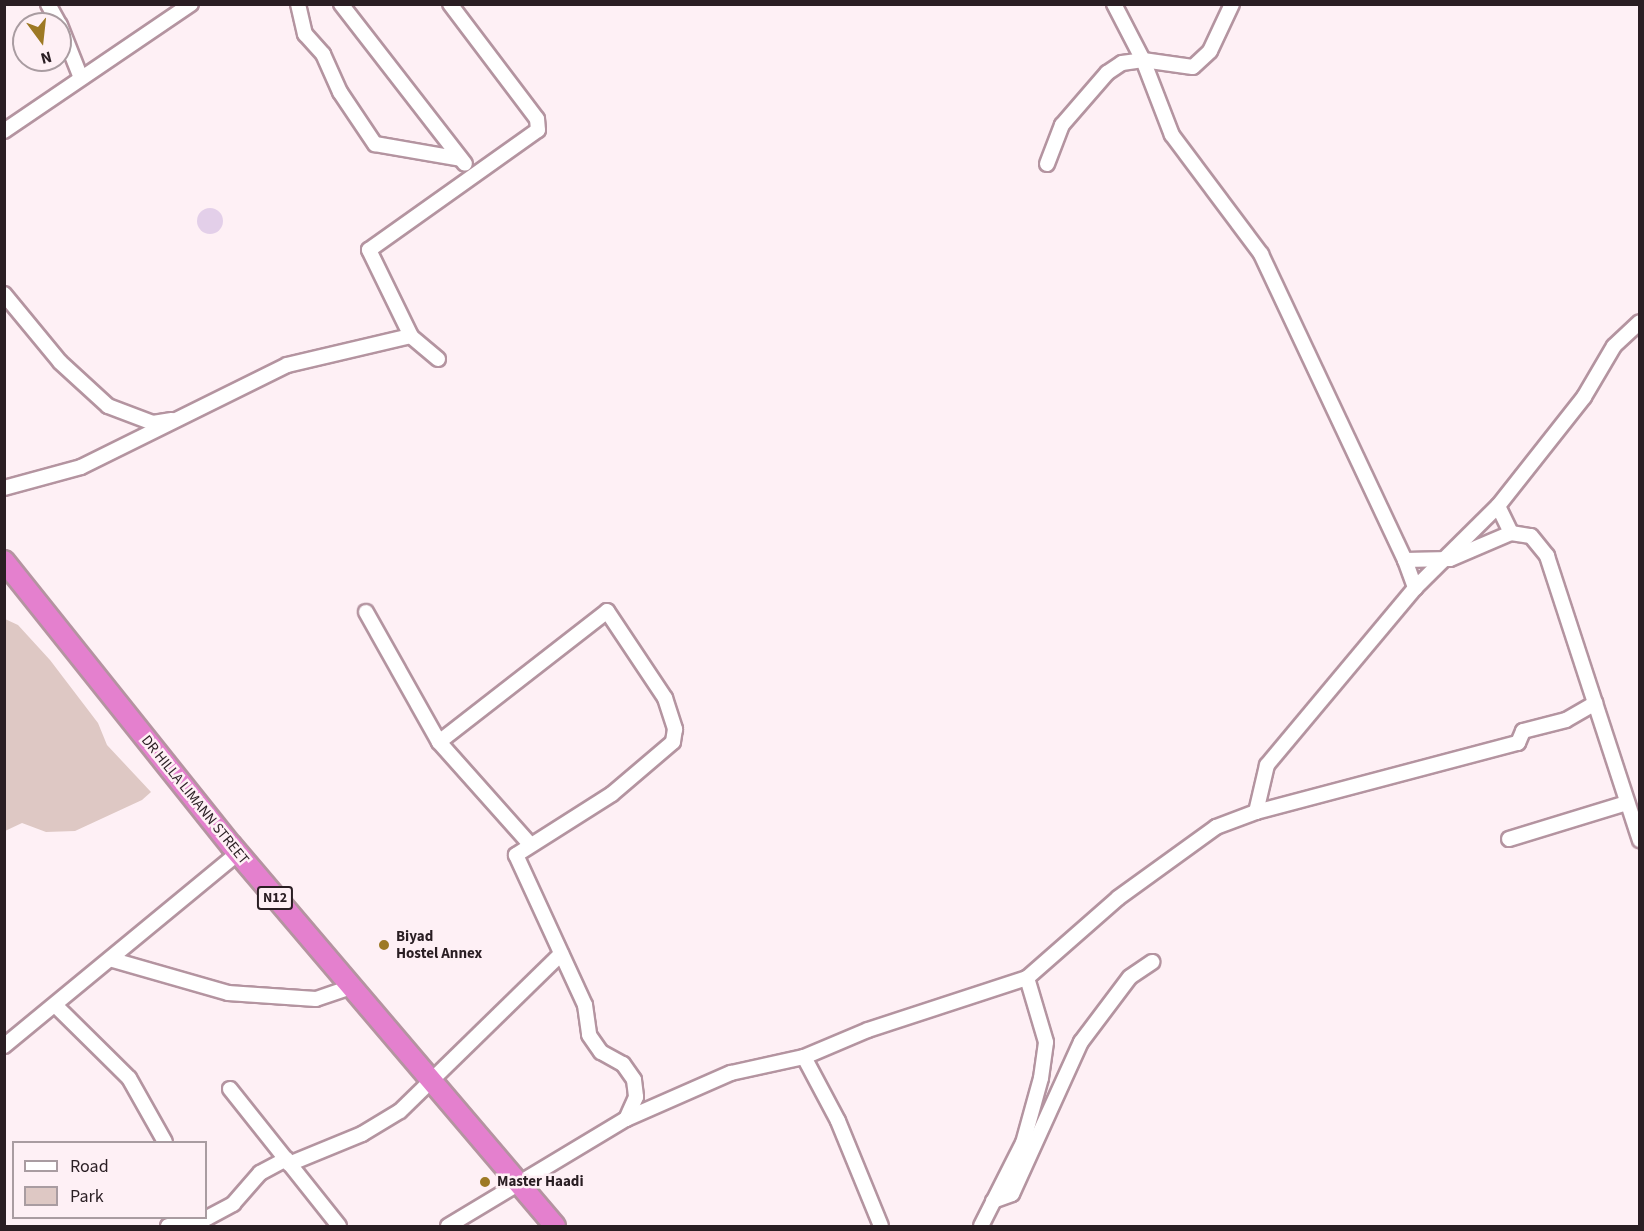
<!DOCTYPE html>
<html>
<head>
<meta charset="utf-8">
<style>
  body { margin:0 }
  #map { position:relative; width:1644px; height:1231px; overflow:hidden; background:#fef0f5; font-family:"Source Sans 3",sans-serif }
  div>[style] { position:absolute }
  .green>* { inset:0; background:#dec8c4 }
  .water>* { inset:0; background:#e3cfe9 }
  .round { border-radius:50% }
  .roads { filter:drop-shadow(2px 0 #b494a0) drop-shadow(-2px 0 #b494a0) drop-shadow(0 2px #b494a0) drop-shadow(0 -2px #b494a0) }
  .minor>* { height:14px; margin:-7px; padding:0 7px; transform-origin:7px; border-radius:7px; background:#fff }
  .highway>* { height:20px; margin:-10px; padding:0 10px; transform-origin:10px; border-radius:10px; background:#e480ce }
  .dots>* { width:16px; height:16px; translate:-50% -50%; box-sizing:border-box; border:3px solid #fef0f5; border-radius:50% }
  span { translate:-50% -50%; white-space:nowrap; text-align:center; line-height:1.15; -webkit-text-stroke:5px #fef0f5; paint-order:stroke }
  .shield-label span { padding:2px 4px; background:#fef0f5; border:2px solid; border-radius:4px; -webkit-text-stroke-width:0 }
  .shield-label { font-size:14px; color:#2a1e23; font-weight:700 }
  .street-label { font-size:15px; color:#2a1e23 }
  .poi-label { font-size:15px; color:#2a1e23; font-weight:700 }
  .left { translate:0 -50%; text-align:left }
  .frame { position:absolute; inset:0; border:6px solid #2a1e23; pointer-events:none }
  .legend { position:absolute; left:12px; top:1141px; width:195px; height:78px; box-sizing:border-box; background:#fef0f5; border:2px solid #a99ca1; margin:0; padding:8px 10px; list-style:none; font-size:18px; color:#2a1e23 }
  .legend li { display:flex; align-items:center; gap:12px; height:30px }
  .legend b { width:30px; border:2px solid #a99ca1 }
  .north { position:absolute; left:12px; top:12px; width:60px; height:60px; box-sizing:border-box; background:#fef0f5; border:2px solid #a99ca1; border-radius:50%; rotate:165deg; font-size:16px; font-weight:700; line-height:24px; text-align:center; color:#2a1e23 }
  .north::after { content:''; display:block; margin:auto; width:21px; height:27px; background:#9d7924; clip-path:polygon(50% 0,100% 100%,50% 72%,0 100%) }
</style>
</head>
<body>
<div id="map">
  <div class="green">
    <div style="clip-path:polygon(5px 619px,18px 625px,50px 660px,98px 723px,107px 745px,151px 792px,142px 800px,75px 831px,46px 832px,22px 823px,5px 831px)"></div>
  </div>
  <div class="water">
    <div class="round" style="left:197px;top:208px;width:26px;height:26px"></div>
  </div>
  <div class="roads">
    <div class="minor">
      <div style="left:48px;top:4px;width:23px;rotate:61deg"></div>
      <div style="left:298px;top:4px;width:31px;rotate:77deg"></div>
      <div style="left:305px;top:34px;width:27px;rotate:48deg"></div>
      <div style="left:323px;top:54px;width:42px;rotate:65.9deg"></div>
      <div style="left:340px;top:92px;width:63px;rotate:56.1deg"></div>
      <div style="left:375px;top:144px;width:87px;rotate:9.9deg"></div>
      <div style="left:341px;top:4px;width:202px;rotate:52.2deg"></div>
      <div style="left:1114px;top:4px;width:63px;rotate:62.6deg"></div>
      <div style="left:1143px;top:60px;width:80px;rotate:68.9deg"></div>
      <div style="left:1172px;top:135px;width:149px;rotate:53.2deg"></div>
      <div style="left:1261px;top:254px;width:338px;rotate:64.8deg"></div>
      <div style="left:1405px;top:560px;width:45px;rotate:-1.3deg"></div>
      <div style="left:1450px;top:559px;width:66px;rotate:-23.1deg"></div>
      <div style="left:1511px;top:533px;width:20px;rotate:9deg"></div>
      <div style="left:1531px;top:536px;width:26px;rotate:51deg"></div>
      <div style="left:1547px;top:556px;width:299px;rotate:71.9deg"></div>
      <div style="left:60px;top:25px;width:57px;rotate:68.4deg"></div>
      <div style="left:4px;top:131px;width:226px;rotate:-34.2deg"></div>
      <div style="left:1047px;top:164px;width:42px;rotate:-69deg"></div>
      <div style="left:1062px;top:125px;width:69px;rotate:-49.1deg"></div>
      <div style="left:1107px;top:73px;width:18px;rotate:-34deg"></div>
      <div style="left:1122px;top:63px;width:21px;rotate:-8deg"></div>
      <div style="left:1143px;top:60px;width:50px;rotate:8deg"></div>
      <div style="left:1193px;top:67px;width:23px;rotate:-43deg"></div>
      <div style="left:1210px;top:51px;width:52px;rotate:-64.9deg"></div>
      <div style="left:4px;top:294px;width:88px;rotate:50.5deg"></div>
      <div style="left:60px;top:362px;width:65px;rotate:42.5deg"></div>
      <div style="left:108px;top:406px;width:48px;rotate:20.7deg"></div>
      <div style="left:153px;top:423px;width:19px;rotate:-9deg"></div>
      <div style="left:438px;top:359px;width:35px;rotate:-140deg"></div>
      <div style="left:411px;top:336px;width:96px;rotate:-116deg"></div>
      <div style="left:369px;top:250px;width:207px;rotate:-35.4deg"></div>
      <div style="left:538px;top:130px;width:11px;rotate:-95deg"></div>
      <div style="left:537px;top:119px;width:144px;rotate:-127.1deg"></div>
      <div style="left:4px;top:488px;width:80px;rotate:-15.3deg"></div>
      <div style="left:81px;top:467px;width:230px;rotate:-26.3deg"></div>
      <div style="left:287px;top:365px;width:127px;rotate:-13.2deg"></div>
      <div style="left:1498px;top:506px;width:30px;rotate:64deg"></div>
      <div style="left:1405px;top:560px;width:30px;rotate:70deg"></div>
      <div style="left:366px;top:612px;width:149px;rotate:60.7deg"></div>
      <div style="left:439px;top:742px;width:137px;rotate:48.3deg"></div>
      <div style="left:439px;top:742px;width:213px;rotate:-37.9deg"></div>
      <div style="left:607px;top:611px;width:105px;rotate:56.3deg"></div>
      <div style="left:665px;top:698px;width:33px;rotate:72deg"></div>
      <div style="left:675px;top:729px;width:13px;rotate:99deg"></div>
      <div style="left:673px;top:742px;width:80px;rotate:139.6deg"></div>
      <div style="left:612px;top:794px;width:114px;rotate:147.6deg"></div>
      <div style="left:516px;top:855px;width:165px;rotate:65.3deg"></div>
      <div style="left:585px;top:1005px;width:30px;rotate:82deg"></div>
      <div style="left:589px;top:1035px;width:21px;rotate:55deg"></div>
      <div style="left:601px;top:1052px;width:25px;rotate:29deg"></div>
      <div style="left:623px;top:1064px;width:19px;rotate:55deg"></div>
      <div style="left:634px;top:1080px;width:17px;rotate:83deg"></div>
      <div style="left:636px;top:1097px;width:24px;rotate:114deg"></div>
      <div style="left:1256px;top:812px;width:271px;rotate:-14.8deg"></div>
      <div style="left:1518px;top:743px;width:13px;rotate:-67deg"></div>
      <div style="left:1523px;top:731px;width:44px;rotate:-14.3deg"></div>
      <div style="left:1566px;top:720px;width:34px;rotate:-30deg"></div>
      <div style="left:1509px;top:839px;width:123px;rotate:-17deg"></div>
      <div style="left:113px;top:960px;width:120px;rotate:16deg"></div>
      <div style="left:228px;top:993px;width:88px;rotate:3.9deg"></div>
      <div style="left:316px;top:999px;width:36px;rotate:-19deg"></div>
      <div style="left:57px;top:1007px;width:101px;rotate:44.6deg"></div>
      <div style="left:129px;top:1078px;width:73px;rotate:60.6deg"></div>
      <div style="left:4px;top:1046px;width:303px;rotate:-39.5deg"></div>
      <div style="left:804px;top:1057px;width:72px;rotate:62deg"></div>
      <div style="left:838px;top:1121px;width:113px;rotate:67.7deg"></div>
      <div style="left:230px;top:1089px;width:175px;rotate:51.5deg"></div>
      <div style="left:289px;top:1164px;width:79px;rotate:-22.3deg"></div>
      <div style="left:362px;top:1134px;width:44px;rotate:-31.2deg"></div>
      <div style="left:400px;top:1111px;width:225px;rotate:-44.3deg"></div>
      <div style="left:993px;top:1201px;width:20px;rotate:-20deg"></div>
      <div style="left:1012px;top:1194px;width:167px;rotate:-65.6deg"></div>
      <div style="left:1081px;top:1042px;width:81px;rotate:-53deg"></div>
      <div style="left:1130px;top:977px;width:27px;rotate:-34deg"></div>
      <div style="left:168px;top:1226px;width:40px;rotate:-12deg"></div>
      <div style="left:207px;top:1218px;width:30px;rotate:-28deg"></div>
      <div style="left:233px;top:1204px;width:41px;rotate:-48.9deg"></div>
      <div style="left:260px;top:1173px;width:30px;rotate:-28deg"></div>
      <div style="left:448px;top:1226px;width:208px;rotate:-31deg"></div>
      <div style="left:626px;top:1119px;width:115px;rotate:-23.7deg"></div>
      <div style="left:731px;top:1073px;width:75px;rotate:-12.4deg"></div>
      <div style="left:804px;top:1057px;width:69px;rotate:-22.9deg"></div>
      <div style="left:868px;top:1030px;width:167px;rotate:-18.1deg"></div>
      <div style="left:1027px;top:978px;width:121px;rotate:-41.3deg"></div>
      <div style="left:1118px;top:898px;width:121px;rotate:-35.9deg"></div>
      <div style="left:1216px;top:827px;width:43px;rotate:-20.6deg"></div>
      <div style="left:1256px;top:812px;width:48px;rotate:-76.8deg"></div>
      <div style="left:1267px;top:765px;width:231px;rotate:-50.1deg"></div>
      <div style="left:1415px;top:588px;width:117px;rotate:-44.7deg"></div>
      <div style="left:1498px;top:506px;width:139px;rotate:-51.7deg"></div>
      <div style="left:1584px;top:397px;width:59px;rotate:-59.5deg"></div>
      <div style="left:1614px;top:346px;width:35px;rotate:-43deg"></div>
      <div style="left:981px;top:1226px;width:93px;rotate:-63.2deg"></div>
      <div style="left:1023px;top:1143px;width:67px;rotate:-74.5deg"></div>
      <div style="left:1041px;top:1078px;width:36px;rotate:-82deg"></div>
      <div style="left:1046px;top:1042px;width:67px;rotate:-106.5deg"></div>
    </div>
    <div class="highway">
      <div style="left:4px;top:561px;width:364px;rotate:51.4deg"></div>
      <div style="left:231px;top:845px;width:500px;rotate:49.62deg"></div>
    </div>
  </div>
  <div class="dots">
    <div style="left:384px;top:945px;background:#9d7924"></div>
    <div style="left:485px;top:1182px;background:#9d7924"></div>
  </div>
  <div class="shield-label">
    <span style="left:275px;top:898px">N12</span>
  </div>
  <div class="street-label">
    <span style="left:195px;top:800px;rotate:51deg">DR HILLA LIMANN STREET</span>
  </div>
  <div class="poi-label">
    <span class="left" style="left:396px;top:945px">Biyad<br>Hostel Annex</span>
    <span class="left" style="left:497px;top:1182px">Master Haadi</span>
  </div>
  <div class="frame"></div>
  <ul class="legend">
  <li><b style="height:8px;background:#fff"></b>Road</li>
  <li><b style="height:16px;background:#dec8c4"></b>Park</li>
  </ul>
  <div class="north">N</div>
</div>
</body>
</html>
